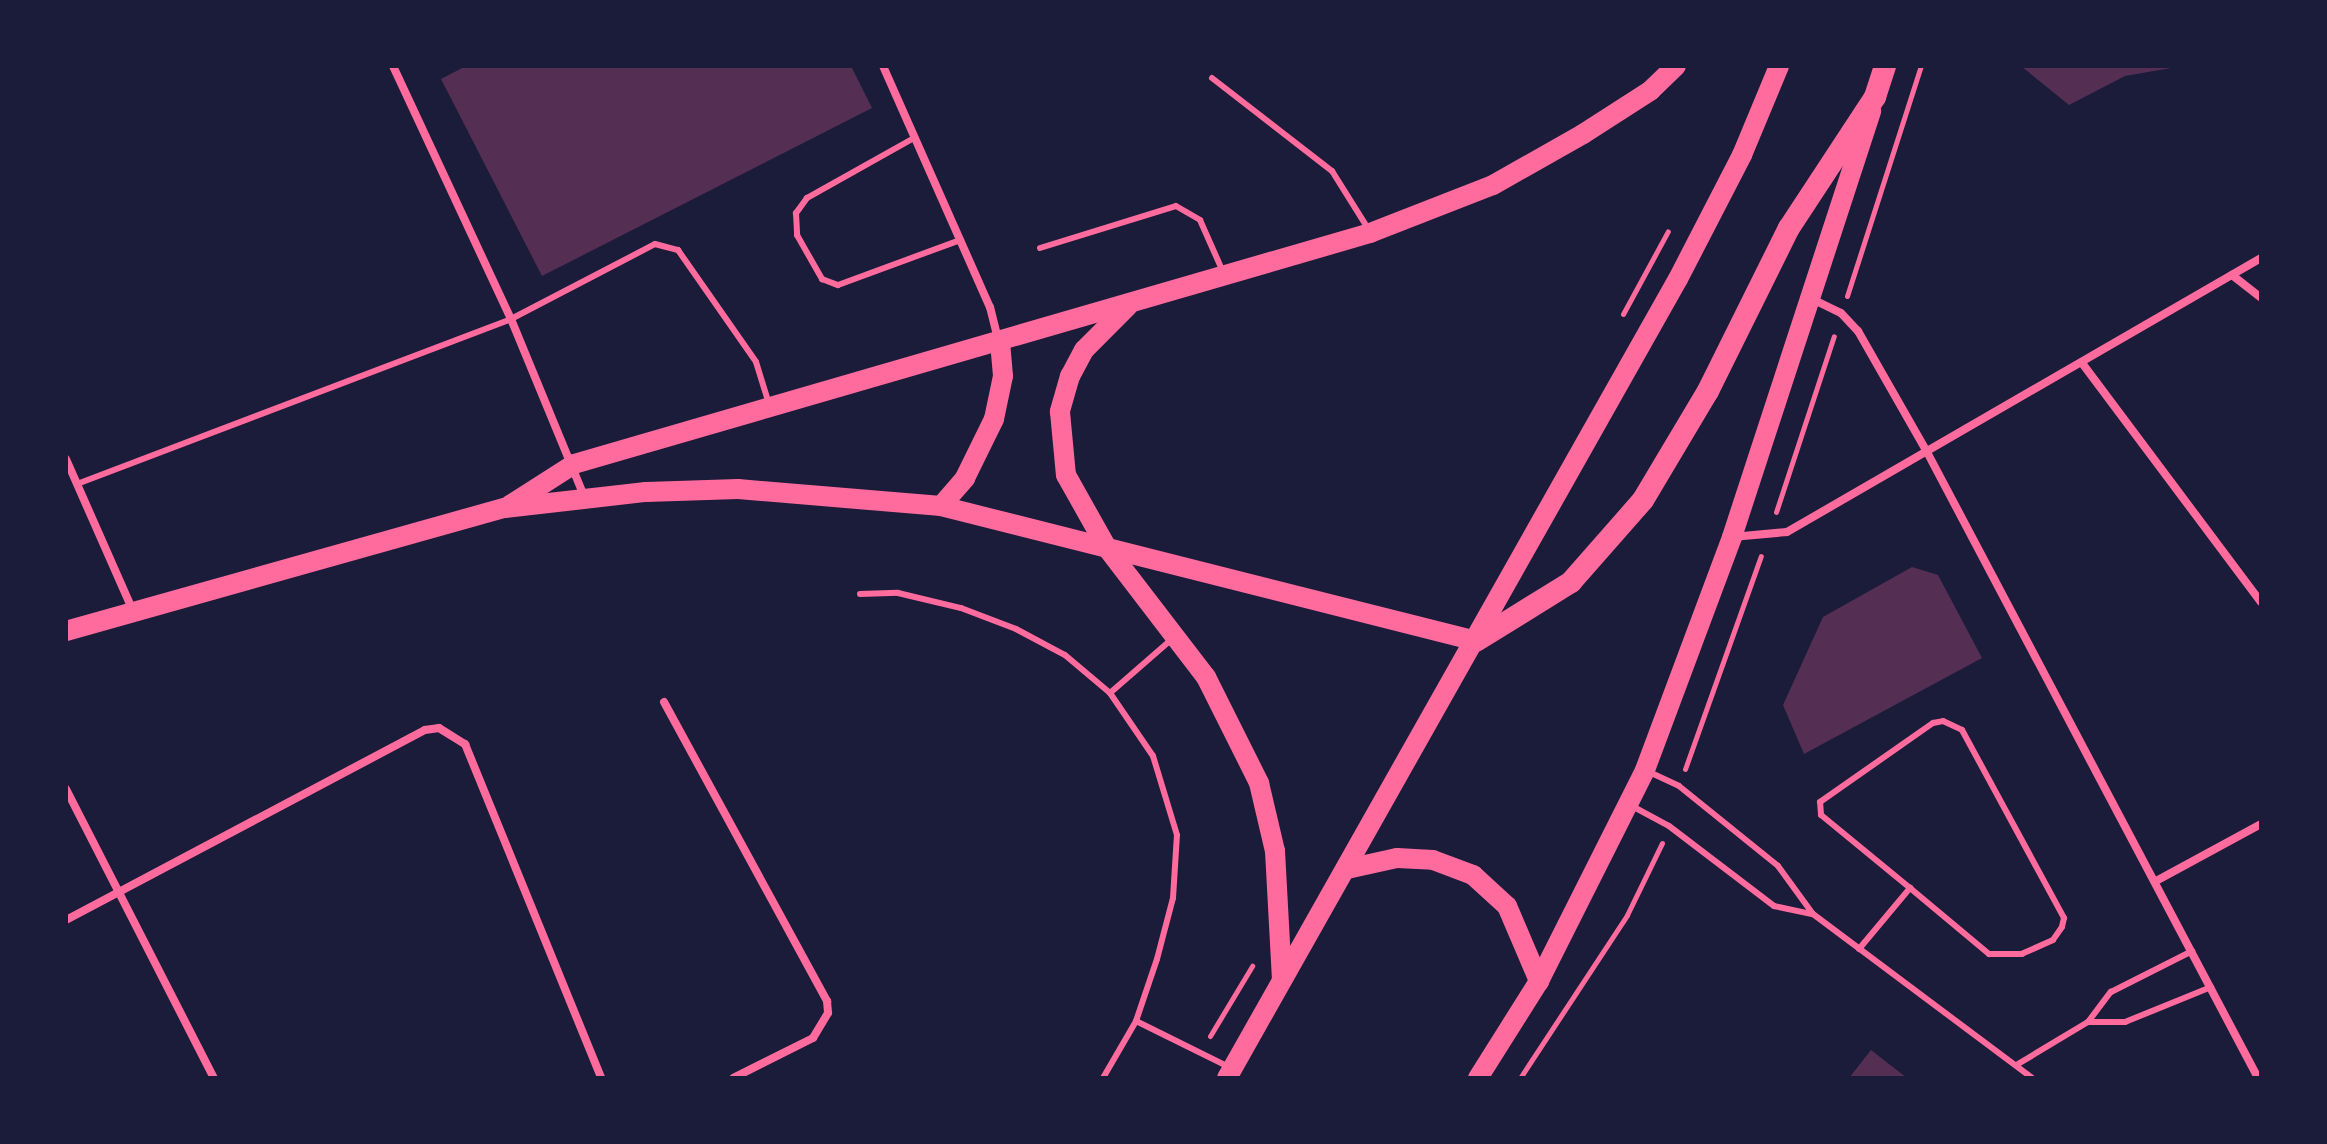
<!DOCTYPE html>
<html>
<head>
<meta charset="utf-8">
<style>
  body { margin:0 }
  #map { position:relative; width:2327px; height:1144px; overflow:hidden; background:#1b1b3a; font-family:"Times New Roman",serif }
  div>[style] { position:absolute }
  .building>* { inset:0; background:#542f53 }
  .path>* { height:5px; margin:-2.5px; padding:0 2.5px; transform-origin:2.5px; border-radius:2.5px; background:#ff6b9d }
  .service>* { height:6px; margin:-3px; padding:0 3px; transform-origin:3px; border-radius:3px; background:#ff6b9d }
  .minor>* { height:8px; margin:-4px; padding:0 4px; transform-origin:4px; border-radius:4px; background:#ff6b9d }
  .primary>* { height:20px; margin:-10px; padding:0 10px; transform-origin:10px; border-radius:10px; background:#ff6b9d }
  .trunk>* { height:22px; margin:-11px; padding:0 11px; transform-origin:11px; border-radius:11px; background:#ff6b9d }
  span { translate:-50% -50%; white-space:nowrap; text-align:center; line-height:1.15; -webkit-text-stroke:6px #1b1b3a; paint-order:stroke }
  .frame { position:absolute; inset:0; border:68px solid #1b1b3a; pointer-events:none }
</style>
</head>
<body>
<div id="map">
  <div class="building">
    <div style="clip-path:polygon(466px 66px,851px 66px,872px 108px,542px 276px,441px 79px)"></div>
    <div style="clip-path:polygon(2021px 66px,2171px 66px,2171px 68px,2125px 76px,2069px 105px)"></div>
    <div style="clip-path:polygon(1912px 567px,1938px 575px,1982px 658px,1804px 754px,1783px 705px,1823px 617px)"></div>
    <div style="clip-path:polygon(1871px 1050px,1907px 1078px,1849px 1078px)"></div>
  </div>
  <div class="path">
    <div style="left:1847px;top:296px;width:242px;rotate:-72.2deg"></div>
    <div style="left:1623px;top:314px;width:94px;rotate:-61.5deg"></div>
    <div style="left:1776px;top:512px;width:185px;rotate:-71.8deg"></div>
    <div style="left:1685px;top:769px;width:226px;rotate:-70.4deg"></div>
    <div style="left:1210px;top:1036px;width:82px;rotate:-59deg"></div>
    <div style="left:1520px;top:1078px;width:195px;rotate:-56.7deg"></div>
    <div style="left:1627px;top:915px;width:80px;rotate:-64.1deg"></div>
  </div>
  <div class="service">
    <div style="left:1212px;top:78px;width:152px;rotate:37.8deg"></div>
    <div style="left:1332px;top:171px;width:70px;rotate:57.9deg"></div>
    <div style="left:914px;top:138px;width:123px;rotate:150.7deg"></div>
    <div style="left:807px;top:198px;width:19px;rotate:126deg"></div>
    <div style="left:796px;top:213px;width:22px;rotate:87deg"></div>
    <div style="left:797px;top:235px;width:51px;rotate:60.4deg"></div>
    <div style="left:822px;top:279px;width:17px;rotate:21deg"></div>
    <div style="left:838px;top:285px;width:130px;rotate:-20.2deg"></div>
    <div style="left:1040px;top:248px;width:142px;rotate:-17.2deg"></div>
    <div style="left:1176px;top:206px;width:28px;rotate:30deg"></div>
    <div style="left:1200px;top:220px;width:57px;rotate:66.1deg"></div>
    <div style="left:77px;top:484px;width:464px;rotate:-20.8deg"></div>
    <div style="left:511px;top:319px;width:162px;rotate:-27.5deg"></div>
    <div style="left:655px;top:244px;width:24px;rotate:15deg"></div>
    <div style="left:678px;top:250px;width:136px;rotate:55.1deg"></div>
    <div style="left:756px;top:362px;width:44px;rotate:72.8deg"></div>
    <div style="left:860px;top:594px;width:38px;rotate:-2deg"></div>
    <div style="left:898px;top:593px;width:65px;rotate:13.4deg"></div>
    <div style="left:961px;top:608px;width:59px;rotate:20.9deg"></div>
    <div style="left:1016px;top:629px;width:55px;rotate:28deg"></div>
    <div style="left:1065px;top:655px;width:59px;rotate:40.2deg"></div>
    <div style="left:1110px;top:693px;width:81px;rotate:-41deg"></div>
    <div style="left:1647px;top:771px;width:35px;rotate:25deg"></div>
    <div style="left:1679px;top:786px;width:127px;rotate:38.9deg"></div>
    <div style="left:1778px;top:866px;width:59px;rotate:53.9deg"></div>
    <div style="left:1813px;top:914px;width:274px;rotate:36.8deg"></div>
    <div style="left:1630px;top:805px;width:44px;rotate:28.3deg"></div>
    <div style="left:1669px;top:826px;width:132px;rotate:37.3deg"></div>
    <div style="left:1774px;top:906px;width:40px;rotate:12deg"></div>
    <div style="left:1859px;top:949px;width:80px;rotate:-50.1deg"></div>
    <div style="left:1910px;top:888px;width:115px;rotate:-140.6deg"></div>
    <div style="left:1821px;top:815px;width:13px;rotate:-94deg"></div>
    <div style="left:1820px;top:802px;width:138px;rotate:-35deg"></div>
    <div style="left:1933px;top:723px;width:10px;rotate:-11deg"></div>
    <div style="left:1943px;top:721px;width:21px;rotate:25deg"></div>
    <div style="left:1962px;top:730px;width:214px;rotate:61.5deg"></div>
    <div style="left:2064px;top:918px;width:9px;rotate:103deg"></div>
    <div style="left:2062px;top:927px;width:16px;rotate:125deg"></div>
    <div style="left:2053px;top:940px;width:34px;rotate:156deg"></div>
    <div style="left:2022px;top:954px;width:33px;rotate:180deg"></div>
    <div style="left:1989px;top:954px;width:103px;rotate:-140.1deg"></div>
    <div style="left:1136px;top:1021px;width:104px;rotate:26.3deg"></div>
    <div style="left:2088px;top:1022px;width:37px"></div>
    <div style="left:2125px;top:1022px;width:93px;rotate:-22.1deg"></div>
    <div style="left:2018px;top:1064px;width:82px;rotate:-31deg"></div>
    <div style="left:2088px;top:1022px;width:38px;rotate:-53deg"></div>
    <div style="left:2111px;top:992px;width:91px;rotate:-26.8deg"></div>
    <div style="left:1103px;top:1078px;width:66px;rotate:-59.9deg"></div>
    <div style="left:1136px;top:1021px;width:65px;rotate:-71.3deg"></div>
    <div style="left:1157px;top:959px;width:63px;rotate:-75.3deg"></div>
    <div style="left:1173px;top:898px;width:63px;rotate:-86.4deg"></div>
    <div style="left:1177px;top:835px;width:83px;rotate:-106.9deg"></div>
    <div style="left:1153px;top:756px;width:76px;rotate:-124.3deg"></div>
  </div>
  <div class="minor">
    <div style="left:393px;top:66px;width:279px;rotate:65deg"></div>
    <div style="left:511px;top:319px;width:191px;rotate:67.6deg"></div>
    <div style="left:883px;top:66px;width:264px;rotate:66.1deg"></div>
    <div style="left:990px;top:307px;width:32px;rotate:76deg"></div>
    <div style="left:2232px;top:275px;width:37px;rotate:38deg"></div>
    <div style="left:1810px;top:298px;width:34px;rotate:26deg"></div>
    <div style="left:1841px;top:313px;width:25px;rotate:47deg"></div>
    <div style="left:1858px;top:331px;width:139px;rotate:60.3deg"></div>
    <div style="left:1927px;top:452px;width:708px;rotate:62.13deg"></div>
    <div style="left:2082px;top:363px;width:299px;rotate:53.2deg"></div>
    <div style="left:66px;top:459px;width:166px;rotate:66.2deg"></div>
    <div style="left:1732px;top:537px;width:55px;rotate:-5.2deg"></div>
    <div style="left:1787px;top:532px;width:547px;rotate:-30.03deg"></div>
    <div style="left:664px;top:702px;width:341px;rotate:61.4deg"></div>
    <div style="left:827px;top:1001px;width:12px;rotate:85deg"></div>
    <div style="left:828px;top:1013px;width:29px;rotate:121deg"></div>
    <div style="left:813px;top:1038px;width:89px;rotate:153.4deg"></div>
    <div style="left:66px;top:789px;width:325px;rotate:62.9deg"></div>
    <div style="left:2156px;top:881px;width:119px;rotate:-28.5deg"></div>
    <div style="left:66px;top:920px;width:406px;rotate:-27.9deg"></div>
    <div style="left:425px;top:730px;width:14px;rotate:-8deg"></div>
    <div style="left:439px;top:728px;width:31px;rotate:32deg"></div>
    <div style="left:465px;top:744px;width:361px;rotate:67.8deg"></div>
  </div>
  <div class="primary">
    <div style="left:1128px;top:306px;width:62px;rotate:135deg"></div>
    <div style="left:1084px;top:350px;width:30px;rotate:118deg"></div>
    <div style="left:1070px;top:376px;width:37px;rotate:106deg"></div>
    <div style="left:1060px;top:412px;width:63px;rotate:84.6deg"></div>
    <div style="left:1066px;top:475px;width:84px;rotate:60.7deg"></div>
    <div style="left:1107px;top:548px;width:163px;rotate:52.5deg"></div>
    <div style="left:1206px;top:677px;width:119px;rotate:63.4deg"></div>
    <div style="left:1259px;top:783px;width:70px;rotate:76.8deg"></div>
    <div style="left:1275px;top:851px;width:128px;rotate:86.9deg"></div>
    <div style="left:510px;top:505px;width:76px;rotate:-32.6deg"></div>
    <div style="left:574px;top:464px;width:829px;rotate:-16.18deg"></div>
    <div style="left:1370px;top:233px;width:132px;rotate:-21.3deg"></div>
    <div style="left:1493px;top:185px;width:103px;rotate:-29.5deg"></div>
    <div style="left:1583px;top:134px;width:80px;rotate:-32.7deg"></div>
    <div style="left:1650px;top:91px;width:36px;rotate:-44deg"></div>
    <div style="left:941px;top:506px;width:37px;rotate:-49deg"></div>
    <div style="left:965px;top:478px;width:66px;rotate:-63.8deg"></div>
    <div style="left:994px;top:419px;width:44px;rotate:-78.2deg"></div>
    <div style="left:1003px;top:376px;width:33px;rotate:-95deg"></div>
    <div style="left:66px;top:631px;width:456px;rotate:-15.7deg"></div>
    <div style="left:505px;top:508px;width:142px;rotate:-6.5deg"></div>
    <div style="left:646px;top:492px;width:92px;rotate:-1.9deg"></div>
    <div style="left:738px;top:489px;width:204px;rotate:4.8deg"></div>
    <div style="left:941px;top:506px;width:552px;rotate:14.16deg"></div>
    <div style="left:1347px;top:869px;width:51px;rotate:-12.4deg"></div>
    <div style="left:1397px;top:858px;width:36px;rotate:3deg"></div>
    <div style="left:1433px;top:860px;width:43px;rotate:20.6deg"></div>
    <div style="left:1473px;top:875px;width:46px;rotate:42.4deg"></div>
    <div style="left:1507px;top:906px;width:82px;rotate:66.9deg"></div>
    <div style="left:1227px;top:1078px;width:917px;rotate:-60.56deg"></div>
    <div style="left:1678px;top:279px;width:140px;rotate:-62.7deg"></div>
    <div style="left:1742px;top:155px;width:96px;rotate:-67.4deg"></div>
    <div style="left:1478px;top:1078px;width:115px;rotate:-57.8deg"></div>
    <div style="left:1539px;top:981px;width:236px;rotate:-63.3deg"></div>
    <div style="left:1645px;top:770px;width:249px;rotate:-69.5deg"></div>
    <div style="left:1732px;top:537px;width:448px;rotate:-71.9deg"></div>
  </div>
  <div class="trunk">
    <div style="left:1476px;top:641px;width:112px;rotate:-31.8deg"></div>
    <div style="left:1571px;top:582px;width:109px;rotate:-48.7deg"></div>
    <div style="left:1643px;top:500px;width:127px;rotate:-59.2deg"></div>
    <div style="left:1708px;top:391px;width:182px;rotate:-63.6deg"></div>
    <div style="left:1789px;top:228px;width:157px;rotate:-56.7deg"></div>
    <div style="left:1875px;top:97px;width:33px;rotate:-72deg"></div>
  </div>
  <div class="frame"></div>
</div>
</body>
</html>
